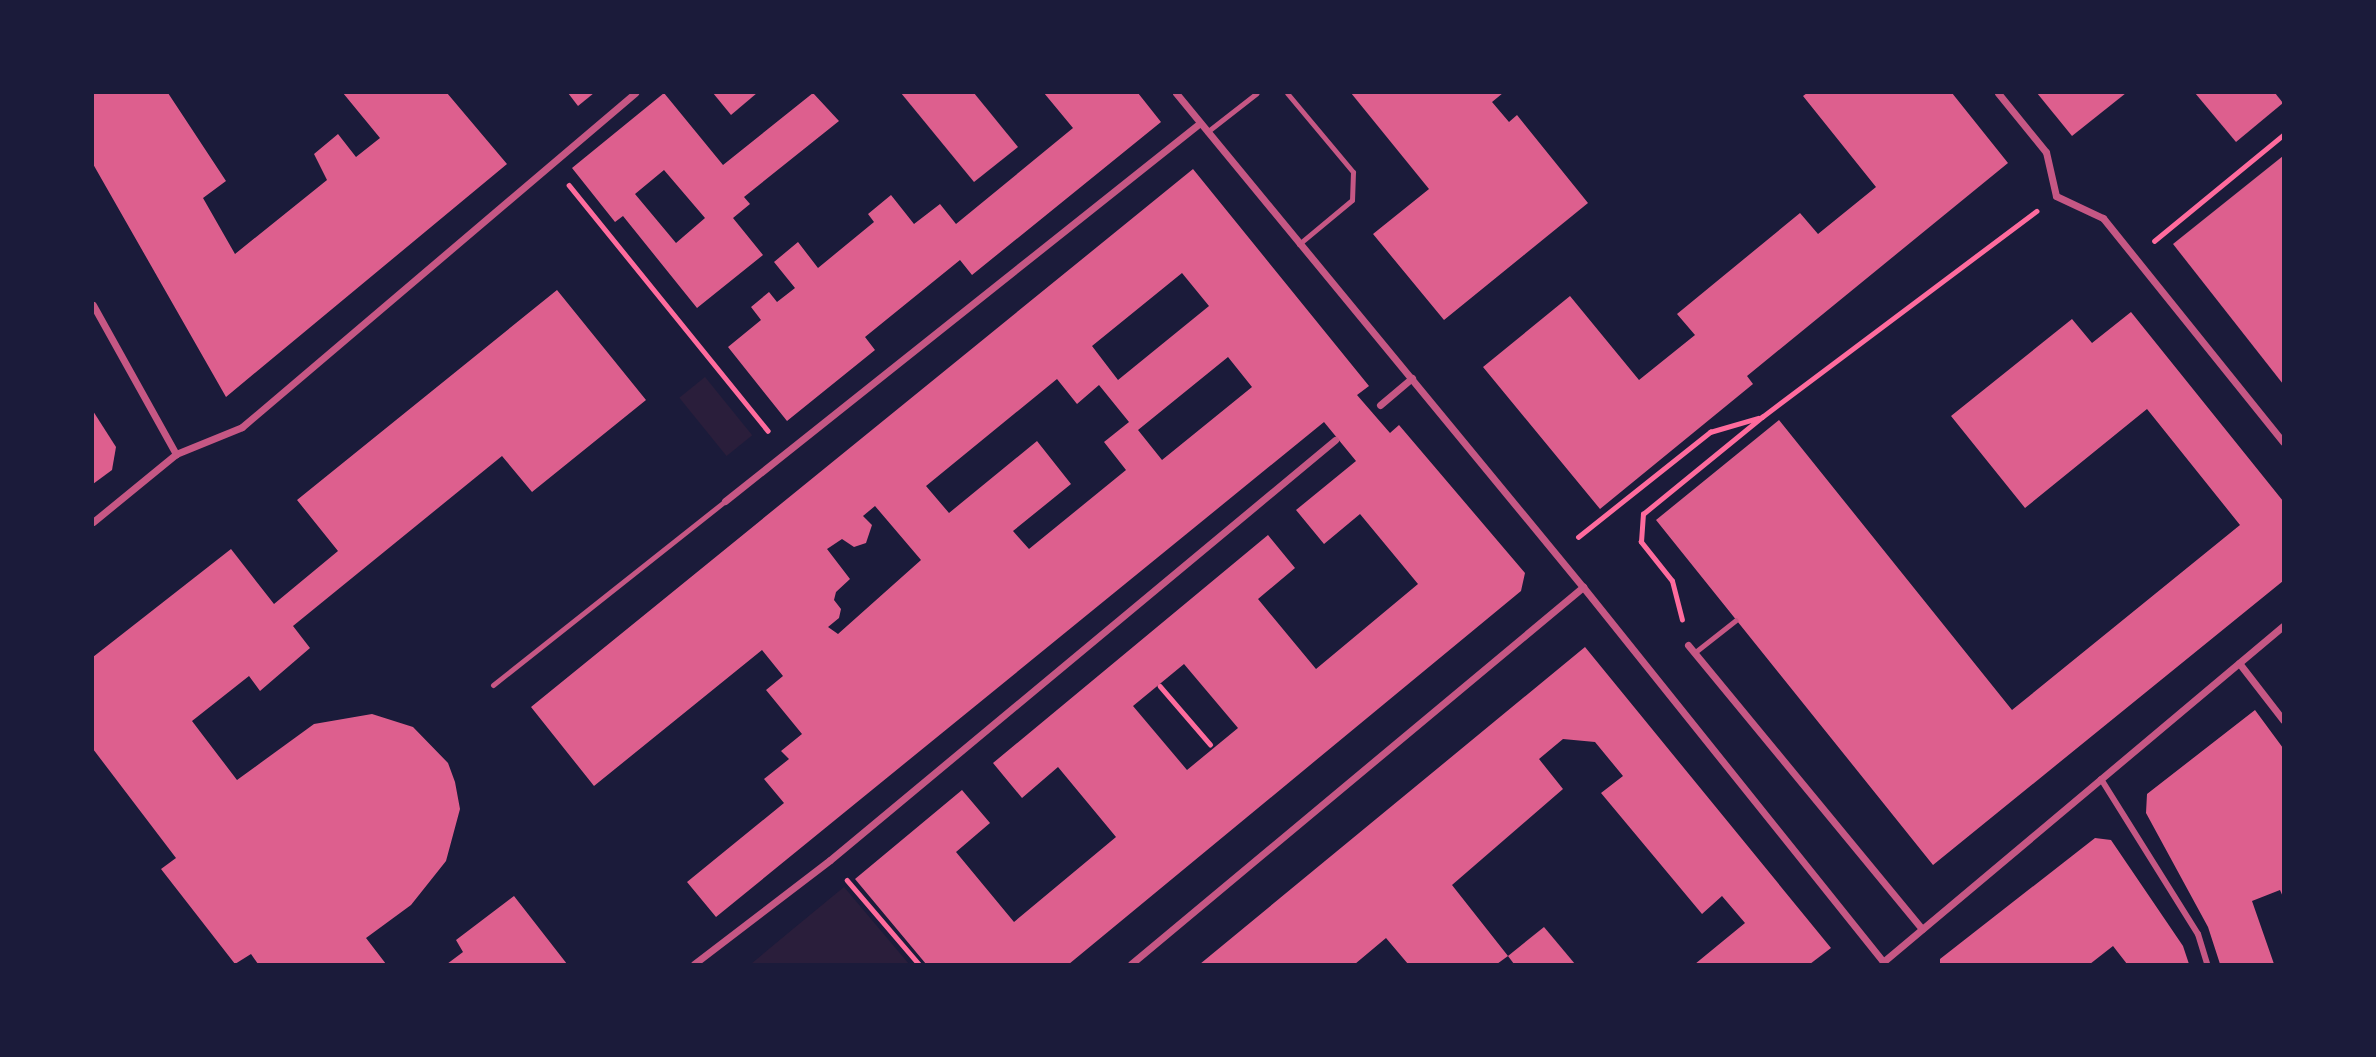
<!DOCTYPE html>
<html>
<head>
<meta charset="utf-8">
<style>
  body { margin:0 }
  #map { position:relative; width:2376px; height:1057px; overflow:hidden; background:#1b1b3a; font-family:"Fira Sans Condensed",sans-serif }
  div>[style] { position:absolute }
  .green>* { inset:0; background:#2a1e3b; transform-origin:0 0 }
  .building>* { inset:0; background:#dd5f8e }
  .path>* { height:4.5px; margin:-2.25px; padding:0 2.25px; transform-origin:2.25px; border-radius:2.25px; background:#ff6b9d }
  .service>* { height:5px; margin:-2.5px; padding:0 2.5px; transform-origin:2.5px; border-radius:2.5px; background:#c65784 }
  .pedestrian>* { height:6px; margin:-3px; padding:0 3px; transform-origin:3px; border-radius:3px; background:#c65784 }
  .minor>* { height:7px; margin:-3.5px; padding:0 3.5px; transform-origin:3.5px; border-radius:3.5px; background:#c65784 }
  span { translate:-50% -50%; white-space:nowrap; text-align:center; line-height:1.15; -webkit-text-stroke:7px #1b1b3a; paint-order:stroke }
  .frame { position:absolute; inset:0; border:94px solid #1b1b3a; pointer-events:none }
</style>
</head>
<body>
<div id="map">
  <div class="green">
    <div style="left:705px;top:377px;width:75px;height:33px;rotate:51deg"></div>
    <div style="clip-path:polygon(844px 887px,909px 964px,751px 964px,793px 929px)"></div>
  </div>
  <div class="building">
    <div style="clip-path:polygon(93px 93px,168px 93px,226px 181px,203px 198px,235px 254px,327px 180px,314px 154px,338px 134px,356px 157px,380px 138px,343px 93px,447px 93px,507px 164px,226px 397px,93px 164px)"></div>
    <div style="clip-path:polygon(568px 93px,594px 93px,578px 106px)"></div>
    <div style="clip-path:polygon(evenodd,664px 93px,723px 165px,813px 93px,839px 121px,744px 197px,750px 204px,733px 218px,763px 255px,697px 308px,623px 216px,615px 222px,572px 168px,664px 93px,664px 170px,705px 218px,676px 243px,635px 194px,664px 170px)"></div>
    <div style="clip-path:polygon(713px 93px,757px 93px,731px 115px)"></div>
    <div style="clip-path:polygon(901px 93px,974px 93px,1018px 147px,974px 182px)"></div>
    <div style="clip-path:polygon(1044px 93px,1138px 93px,1161px 122px,972px 275px,960px 260px,865px 337px,875px 350px,787px 421px,728px 347px,761px 320px,751px 307px,769px 292px,777px 302px,795px 288px,774px 262px,798px 242px,818px 268px,874px 222px,868px 214px,891px 195px,914px 224px,940px 204px,956px 224px,1073px 128px)"></div>
    <div style="clip-path:polygon(1351px 93px,1503px 93px,1492px 102px,1509px 122px,1517px 115px,1588px 203px,1444px 320px,1373px 234px,1429px 189px)"></div>
    <div style="clip-path:polygon(1807px 93px,1952px 93px,2008px 163px,1747px 376px,1753px 384px,1600px 509px,1483px 367px,1570px 296px,1639px 380px,1695px 335px,1677px 314px,1800px 213px,1818px 234px,1876px 187px,1803px 96px)"></div>
    <div style="clip-path:polygon(2037px 93px,2126px 93px,2072px 136px)"></div>
    <div style="clip-path:polygon(2195px 93px,2275px 93px,2283px 103px,2236px 142px)"></div>
    <div style="clip-path:polygon(2283px 156px,2283px 384px,2173px 244px)"></div>
    <div style="clip-path:polygon(evenodd,1193px 169px,1369px 386px,1357px 395px,1390px 433px,1399px 425px,1525px 573px,1521px 591px,1069px 964px,926px 964px,855px 879px,962px 790px,990px 823px,956px 852px,1014px 922px,1116px 837px,1058px 767px,1022px 798px,993px 763px,1268px 535px,1295px 568px,1258px 599px,1316px 669px,1418px 584px,1360px 514px,1324px 544px,1296px 510px,1356px 461px,1324px 422px,716px 917px,687px 882px,784px 803px,764px 779px,789px 759px,781px 751px,802px 734px,766px 690px,783px 676px,762px 650px,594px 786px,531px 707px,1193px 169px,1182px 273px,1209px 306px,1118px 380px,1092px 346px,1182px 273px,1193px 169px,1228px 357px,1252px 387px,1162px 460px,1138px 430px,1228px 357px,1193px 169px,1057px 379px,1077px 404px,1099px 385px,1129px 422px,1104px 442px,1126px 470px,1029px 549px,1013px 531px,1071px 484px,1037px 441px,949px 513px,926px 486px,1057px 379px,1193px 169px,875px 506px,921px 560px,838px 634px,828px 627px,839px 618px,841px 609px,834px 600px,836px 592px,850px 579px,827px 549px,842px 539px,854px 547px,866px 543px,872px 525px,863px 516px,875px 506px,1193px 169px,1184px 664px,1238px 728px,1187px 770px,1133px 706px,1184px 664px)"></div>
    <div style="clip-path:polygon(557px 290px,646px 400px,532px 492px,502px 456px,293px 626px,310px 648px,260px 691px,249px 676px,192px 721px,237px 780px,314px 724px,372px 714px,413px 727px,448px 763px,455px 782px,460px 809px,446px 861px,411px 905px,366px 938px,386px 964px,258px 964px,251px 954px,235px 964px,161px 869px,176px 858px,93px 749px,93px 657px,231px 549px,274px 604px,338px 551px,297px 500px)"></div>
    <div style="clip-path:polygon(2131px 312px,2283px 501px,2283px 581px,1933px 865px,1656px 520px,1779px 420px,2012px 710px,2240px 525px,2147px 409px,2025px 508px,1951px 416px,2072px 319px,2092px 343px)"></div>
    <div style="clip-path:polygon(93px 411px,116px 447px,112px 470px,93px 484px)"></div>
    <div style="clip-path:polygon(1585px 647px,1831px 948px,1810px 964px,1695px 964px,1745px 923px,1722px 896px,1702px 914px,1601px 793px,1623px 776px,1595px 742px,1563px 739px,1539px 759px,1563px 789px,1452px 885px,1508px 956px,1497px 964px,1408px 964px,1386px 938px,1355px 964px,1200px 964px)"></div>
    <div style="clip-path:polygon(2255px 710px,2283px 748px,2283px 897px,2280px 890px,2252px 901px,2274px 964px,2220px 964px,2208px 927px,2146px 813px,2147px 794px)"></div>
    <div style="clip-path:polygon(2095px 838px,2111px 840px,2183px 946px,2189px 964px,2127px 964px,2113px 946px,2090px 964px,1940px 964px,1940px 959px)"></div>
    <div style="clip-path:polygon(514px 896px,567px 964px,447px 964px,463px 952px,456px 940px)"></div>
    <div style="clip-path:polygon(1544px 927px,1575px 964px,1514px 964px,1508px 956px)"></div>
  </div>
  <div class="path">
    <div style="left:569px;top:185px;width:316px;rotate:51deg"></div>
    <div style="left:2154px;top:241px;width:167px;rotate:-39.4deg"></div>
    <div style="left:1578px;top:537px;width:169px;rotate:-38.5deg"></div>
    <div style="left:1710px;top:432px;width:50px;rotate:-16.3deg"></div>
    <div style="left:1682px;top:620px;width:40px;rotate:-104.4deg"></div>
    <div style="left:1672px;top:581px;width:50px;rotate:-128.5deg"></div>
    <div style="left:1641px;top:542px;width:28px;rotate:-86deg"></div>
    <div style="left:1643px;top:514px;width:154px;rotate:-39.2deg"></div>
    <div style="left:1762px;top:417px;width:343px;rotate:-36.9deg"></div>
    <div style="left:1160px;top:686px;width:77px;rotate:49.2deg"></div>
    <div style="left:847px;top:880px;width:111px;rotate:49.4deg"></div>
  </div>
  <div class="service">
    <div style="left:1287px;top:93px;width:103px;rotate:50.1deg"></div>
    <div style="left:1353px;top:172px;width:28px;rotate:92deg"></div>
    <div style="left:1352px;top:200px;width:69px;rotate:140.3deg"></div>
    <div style="left:1207px;top:132px;width:63px;rotate:-38deg"></div>
    <div style="left:1694px;top:653px;width:53px;rotate:-38.2deg"></div>
    <div style="left:493px;top:685px;width:296px;rotate:-38.4deg"></div>
  </div>
  <div class="pedestrian">
    <div style="left:2101px;top:779px;width:183px;rotate:58deg"></div>
    <div style="left:2198px;top:934px;width:31px;rotate:73deg"></div>
  </div>
  <div class="minor">
    <div style="left:1176px;top:93px;width:640px;rotate:50.52deg"></div>
    <div style="left:1583px;top:587px;width:480px;rotate:51.3deg"></div>
    <div style="left:1883px;top:962px;width:522px;rotate:-40.03deg"></div>
    <div style="left:1998px;top:93px;width:76px;rotate:50.9deg"></div>
    <div style="left:2046px;top:152px;width:45px;rotate:77.2deg"></div>
    <div style="left:2056px;top:196px;width:52px;rotate:25.1deg"></div>
    <div style="left:2103px;top:218px;width:287px;rotate:51.2deg"></div>
    <div style="left:93px;top:305px;width:171px;rotate:60.9deg"></div>
    <div style="left:1380px;top:405px;width:42px;rotate:-40.2deg"></div>
    <div style="left:725px;top:501px;width:607px;rotate:-38.51deg"></div>
    <div style="left:93px;top:522px;width:107px;rotate:-39.3deg"></div>
    <div style="left:176px;top:454px;width:71px;rotate:-22.2deg"></div>
    <div style="left:242px;top:427px;width:516px;rotate:-40.36deg"></div>
    <div style="left:1688px;top:645px;width:368px;rotate:50.5deg"></div>
    <div style="left:2239px;top:663px;width:72px;rotate:52.3deg"></div>
    <div style="left:694px;top:964px;width:171px;rotate:-37.4deg"></div>
    <div style="left:830px;top:860px;width:657px;rotate:-39.75deg"></div>
    <div style="left:1131px;top:964px;width:589px;rotate:-39.83deg"></div>
  </div>
  <div class="frame"></div>
</div>
</body>
</html>
